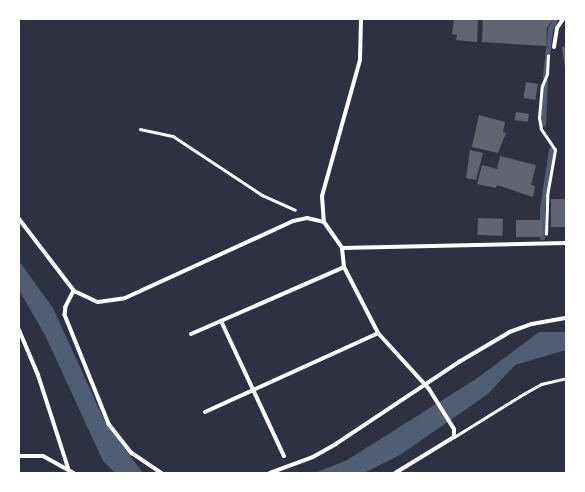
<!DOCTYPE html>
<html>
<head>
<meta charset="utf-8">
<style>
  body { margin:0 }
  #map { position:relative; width:585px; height:492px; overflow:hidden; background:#2d3142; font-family:Quicksand,sans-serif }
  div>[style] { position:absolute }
  .water>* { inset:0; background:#4f5d75 }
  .stream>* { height:5px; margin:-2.5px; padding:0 2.5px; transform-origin:2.5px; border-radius:2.5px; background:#4f5d75 }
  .building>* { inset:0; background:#626471; transform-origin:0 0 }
  .path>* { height:2.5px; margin:-1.25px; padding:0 1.25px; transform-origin:1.25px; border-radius:1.25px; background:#fff }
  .service>* { height:3px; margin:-1.5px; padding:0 1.5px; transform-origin:1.5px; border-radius:1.5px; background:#fff }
  .pedestrian>* { height:3.5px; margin:-1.75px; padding:0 1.75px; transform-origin:1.75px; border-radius:1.75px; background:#fff }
  .minor>* { height:4px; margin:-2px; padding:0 2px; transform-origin:2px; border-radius:2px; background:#fff }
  span { translate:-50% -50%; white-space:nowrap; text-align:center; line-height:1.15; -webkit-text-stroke:3px #fff; paint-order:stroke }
  .frame { position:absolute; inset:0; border:20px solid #fff; pointer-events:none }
</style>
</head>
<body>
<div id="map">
  <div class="water">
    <div style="clip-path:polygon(19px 261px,53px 308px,106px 424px,143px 473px,115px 473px,103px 461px,45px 335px,19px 290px)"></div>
    <div style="clip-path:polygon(539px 332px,566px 332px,566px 350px,515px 365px,488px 394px,400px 455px,364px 473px,315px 473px,347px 460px,476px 379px)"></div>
  </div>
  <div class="stream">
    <div style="left:545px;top:76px;width:47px;rotate:-83.9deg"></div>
    <div style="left:550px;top:29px;width:11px;rotate:-63deg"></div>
    <div style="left:543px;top:124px;width:44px;rotate:-87.4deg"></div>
    <div style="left:542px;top:237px;width:29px;rotate:-90deg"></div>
    <div style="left:542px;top:208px;width:59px;rotate:-81.2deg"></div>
  </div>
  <div class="building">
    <div style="clip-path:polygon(454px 19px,478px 19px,477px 42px,456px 40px,457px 35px,452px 34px)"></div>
    <div style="clip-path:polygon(483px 19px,553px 19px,547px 28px,546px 46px,482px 42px)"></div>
    <div style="clip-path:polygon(562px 47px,566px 47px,566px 69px,565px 69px)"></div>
    <div style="left:526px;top:82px;width:12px;height:16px;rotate:9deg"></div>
    <div style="left:516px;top:112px;width:13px;height:8px;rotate:9deg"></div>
    <div style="clip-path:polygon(479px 115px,505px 122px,503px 132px,506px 133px,498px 153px,472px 147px)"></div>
    <div style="clip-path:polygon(470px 150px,483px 153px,476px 180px,466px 178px)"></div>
    <div style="clip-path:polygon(500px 156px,536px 165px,531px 185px,535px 186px,533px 197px,497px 185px,496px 188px,477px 184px,482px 165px,497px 169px)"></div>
    <div style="left:551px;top:199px;width:15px;height:28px"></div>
    <div style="left:478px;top:218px;width:25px;height:17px;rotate:2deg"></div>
    <div style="left:516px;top:220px;width:26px;height:17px"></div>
  </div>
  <div class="path">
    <div style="left:140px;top:129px;width:34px;rotate:12deg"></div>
    <div style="left:173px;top:136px;width:107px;rotate:33.5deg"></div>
    <div style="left:262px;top:195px;width:36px;rotate:24deg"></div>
    <div style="left:546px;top:234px;width:38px;rotate:-88deg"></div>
    <div style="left:547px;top:196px;width:47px;rotate:-80.1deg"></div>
    <div style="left:555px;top:150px;width:25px;rotate:-124deg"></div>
    <div style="left:541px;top:129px;width:11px;rotate:-100deg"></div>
    <div style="left:539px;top:118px;width:32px;rotate:-85deg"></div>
    <div style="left:542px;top:86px;width:13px;rotate:-67deg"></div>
    <div style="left:547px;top:74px;width:18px;rotate:-87deg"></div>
  </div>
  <div class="service">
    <div style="left:454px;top:437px;width:84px;rotate:-31.8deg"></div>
    <div style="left:525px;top:393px;width:18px;rotate:-29deg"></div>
    <div style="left:541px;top:384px;width:26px;rotate:-13deg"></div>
  </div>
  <div class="pedestrian">
    <div style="left:74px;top:291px;width:18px;rotate:117deg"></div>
    <div style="left:66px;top:307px;width:8px;rotate:97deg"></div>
    <div style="left:65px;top:315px;width:118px;rotate:68deg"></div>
    <div style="left:109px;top:424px;width:37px;rotate:52deg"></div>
    <div style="left:132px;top:453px;width:36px;rotate:34deg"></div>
    <div style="left:270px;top:473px;width:46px;rotate:-20.4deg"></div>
    <div style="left:313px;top:457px;width:26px;rotate:-29deg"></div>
    <div style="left:336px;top:444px;width:148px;rotate:-33.7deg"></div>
    <div style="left:459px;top:362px;width:59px;rotate:-30.5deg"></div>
    <div style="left:510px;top:332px;width:23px;rotate:-20deg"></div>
    <div style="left:532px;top:324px;width:35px;rotate:-10deg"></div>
  </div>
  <div class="minor">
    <div style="left:361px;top:19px;width:41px;rotate:91.4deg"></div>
    <div style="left:360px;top:60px;width:141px;rotate:105.6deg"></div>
    <div style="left:322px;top:196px;width:26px;rotate:86deg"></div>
    <div style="left:324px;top:222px;width:32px;rotate:55deg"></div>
    <div style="left:342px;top:248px;width:19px;rotate:84deg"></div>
    <div style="left:344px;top:267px;width:74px;rotate:62.7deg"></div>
    <div style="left:378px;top:333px;width:76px;rotate:47.7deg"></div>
    <div style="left:429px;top:389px;width:47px;rotate:58deg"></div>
    <div style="left:454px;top:429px;width:8px;rotate:90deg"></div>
    <div style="left:454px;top:437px;width:69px;rotate:148.6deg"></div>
    <div style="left:554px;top:47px;width:19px;rotate:-81deg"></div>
    <div style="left:557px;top:28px;width:11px;rotate:-56deg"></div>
    <div style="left:19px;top:219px;width:91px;rotate:52.6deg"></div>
    <div style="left:74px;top:291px;width:26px;rotate:25deg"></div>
    <div style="left:98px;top:302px;width:27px;rotate:-8deg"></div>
    <div style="left:125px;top:298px;width:185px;rotate:-24.6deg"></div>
    <div style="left:293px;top:221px;width:14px;rotate:-12deg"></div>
    <div style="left:307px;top:218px;width:17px;rotate:13deg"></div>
    <div style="left:342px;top:248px;width:224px;rotate:-1.3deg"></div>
    <div style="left:221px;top:321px;width:149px;rotate:65deg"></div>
    <div style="left:19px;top:330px;width:49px;rotate:67.1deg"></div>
    <div style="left:38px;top:375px;width:98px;rotate:72.1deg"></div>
    <div style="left:191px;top:334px;width:167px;rotate:-23.6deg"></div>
    <div style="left:205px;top:412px;width:190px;rotate:-24.5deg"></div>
    <div style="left:19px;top:456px;width:24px"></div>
    <div style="left:43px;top:456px;width:35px;rotate:29deg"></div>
  </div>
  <div class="frame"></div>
</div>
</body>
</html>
